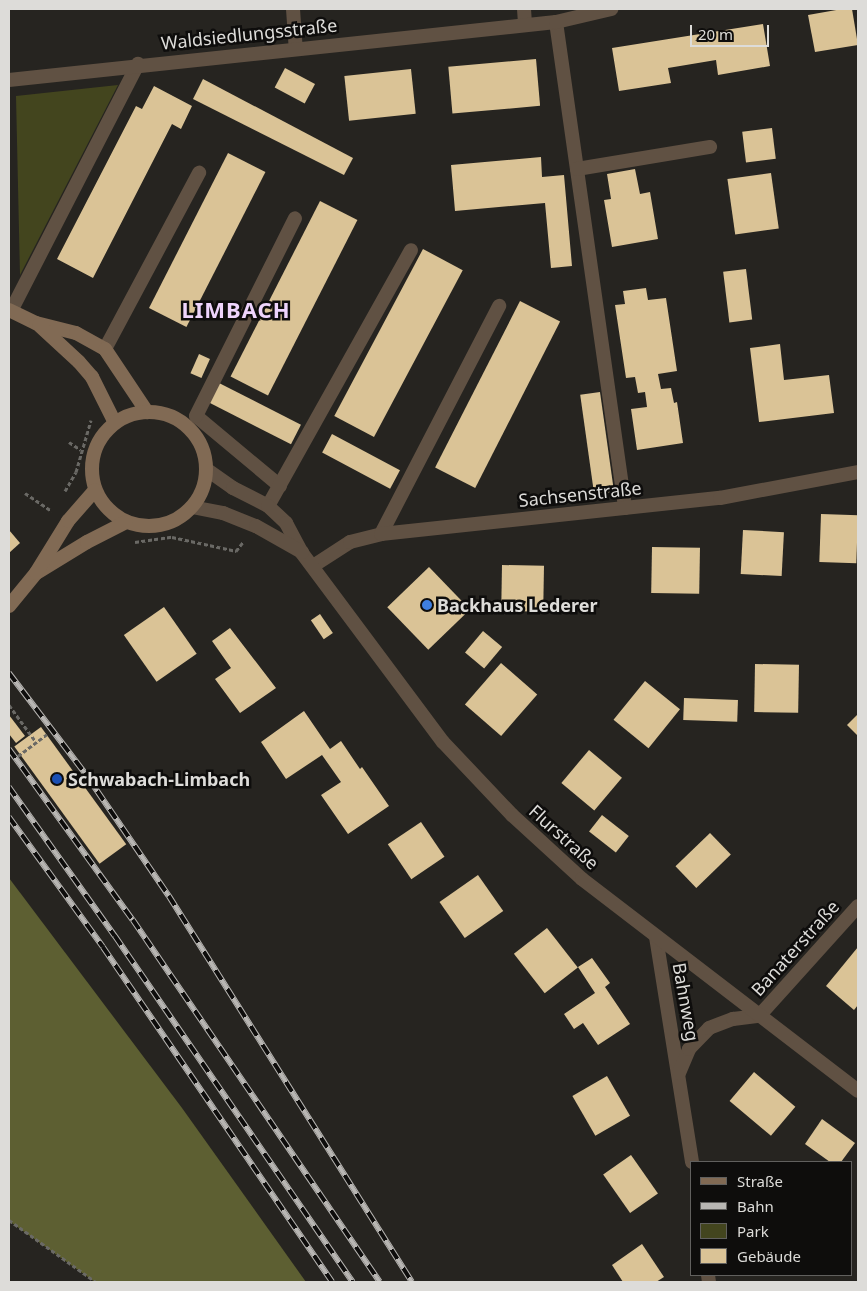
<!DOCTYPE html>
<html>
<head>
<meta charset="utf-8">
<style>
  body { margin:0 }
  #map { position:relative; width:867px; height:1291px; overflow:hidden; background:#262420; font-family:"Noto Sans",sans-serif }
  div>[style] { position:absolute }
  .green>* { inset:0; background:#43451e }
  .forest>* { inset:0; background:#5d5f32 }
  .building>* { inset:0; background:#dac396; transform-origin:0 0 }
  .path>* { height:3px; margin-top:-1.5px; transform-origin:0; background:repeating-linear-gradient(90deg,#6a6965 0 4px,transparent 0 6.5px) }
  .service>* { height:14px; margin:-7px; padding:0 7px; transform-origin:7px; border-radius:7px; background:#605143 }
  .minor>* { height:14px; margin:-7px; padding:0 7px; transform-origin:7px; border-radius:7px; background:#605143 }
  .tertiary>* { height:14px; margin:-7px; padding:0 7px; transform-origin:7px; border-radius:7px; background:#605143 }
  .secondary>* { height:14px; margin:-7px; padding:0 7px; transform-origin:7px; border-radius:7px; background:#816a54 }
  .secondary>.ring { margin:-7px; padding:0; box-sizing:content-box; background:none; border:14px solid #816a54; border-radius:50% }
  .rail>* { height:5.5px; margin-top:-2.75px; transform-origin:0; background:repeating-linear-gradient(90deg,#0e0d0c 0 11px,#b8b6b3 0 22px); box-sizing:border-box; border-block:1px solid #b8b6b3 }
  .dots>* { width:14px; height:14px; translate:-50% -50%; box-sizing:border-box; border:2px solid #0e0d0c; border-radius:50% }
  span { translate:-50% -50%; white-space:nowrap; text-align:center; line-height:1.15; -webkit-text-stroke:5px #0e0d0c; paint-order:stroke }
  .street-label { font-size:18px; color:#dddcd9 }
  .poi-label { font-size:18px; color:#dddcd9; font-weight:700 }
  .left { translate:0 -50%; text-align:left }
  .district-label { font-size:22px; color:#eed4fc; font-weight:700; letter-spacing:1px }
  .frame { position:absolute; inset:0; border:10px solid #dddcd9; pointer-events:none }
  .legend { position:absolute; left:690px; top:1161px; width:162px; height:115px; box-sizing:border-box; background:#0e0d0c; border:1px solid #61605e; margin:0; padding:6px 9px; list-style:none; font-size:15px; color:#dddcd9 }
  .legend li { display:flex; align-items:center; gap:10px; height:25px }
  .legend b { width:25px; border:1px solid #61605e }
  .scale { position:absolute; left:690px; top:25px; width:79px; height:22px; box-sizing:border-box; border:2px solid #dddcd9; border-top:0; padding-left:6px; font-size:15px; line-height:18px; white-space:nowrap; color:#dddcd9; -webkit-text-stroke:4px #0e0d0c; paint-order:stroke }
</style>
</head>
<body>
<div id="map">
  <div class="green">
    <div style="clip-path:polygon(118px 85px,20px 275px,16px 96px)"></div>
  </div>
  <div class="forest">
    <div style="clip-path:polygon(9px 878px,182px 1108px,306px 1282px,95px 1282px,9px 1221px)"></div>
  </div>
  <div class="building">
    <div style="clip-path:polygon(842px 9px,852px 9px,858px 45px,815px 52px,808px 15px)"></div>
    <div style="clip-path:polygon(763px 24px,770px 66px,718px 75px,716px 60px,668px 68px,671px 83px,619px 91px,612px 48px)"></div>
    <div style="left:536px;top:59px;width:47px;height:88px;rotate:85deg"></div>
    <div style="left:285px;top:68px;width:34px;height:22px;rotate:28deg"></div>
    <div style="left:411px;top:69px;width:45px;height:67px;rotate:84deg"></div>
    <div style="clip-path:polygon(203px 79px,353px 158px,344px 175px,193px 99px)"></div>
    <div style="clip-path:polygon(154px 86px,192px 106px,181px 129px,172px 124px,93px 278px,57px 259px,136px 106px,142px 109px)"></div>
    <div style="left:772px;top:128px;width:31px;height:30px;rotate:83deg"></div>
    <div style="left:228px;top:153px;width:42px;height:174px;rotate:27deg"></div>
    <div style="clip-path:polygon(541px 157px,542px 177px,564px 175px,572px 266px,551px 268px,545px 203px,455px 211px,451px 165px)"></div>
    <div style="clip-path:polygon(635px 169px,640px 194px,650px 192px,658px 239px,612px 247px,604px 200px,611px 199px,607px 174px)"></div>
    <div style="left:771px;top:173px;width:56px;height:44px;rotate:82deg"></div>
    <div style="left:320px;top:201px;width:42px;height:197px;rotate:27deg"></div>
    <div style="left:423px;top:249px;width:45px;height:189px;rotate:28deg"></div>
    <div style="left:746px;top:269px;width:51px;height:23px;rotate:83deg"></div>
    <div style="clip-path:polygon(646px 288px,648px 300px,666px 298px,677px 371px,658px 374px,661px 389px,671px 388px,674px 403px,677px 402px,683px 443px,637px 450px,631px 409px,647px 407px,645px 392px,638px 393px,635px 377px,626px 378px,615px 305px,625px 304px,623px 291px)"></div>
    <div style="left:520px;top:301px;width:45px;height:187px;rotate:27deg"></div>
    <div style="clip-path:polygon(780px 344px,784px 380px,829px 375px,834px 413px,759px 422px,750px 348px)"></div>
    <div style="left:199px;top:354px;width:12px;height:21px;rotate:24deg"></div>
    <div style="left:219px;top:383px;width:92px;height:22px;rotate:27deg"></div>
    <div style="left:600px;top:392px;width:101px;height:20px;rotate:82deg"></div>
    <div style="left:332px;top:434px;width:77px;height:21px;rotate:28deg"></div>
    <div style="left:821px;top:514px;width:37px;height:48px;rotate:2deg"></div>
    <div style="clip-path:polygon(9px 530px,20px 543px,9px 553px)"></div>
    <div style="left:743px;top:530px;width:41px;height:44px;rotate:3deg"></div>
    <div style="left:652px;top:547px;width:48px;height:46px;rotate:1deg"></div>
    <div style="left:502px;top:565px;width:42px;height:46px;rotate:1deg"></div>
    <div style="left:429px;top:567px;width:59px;height:58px;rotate:46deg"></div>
    <div style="left:164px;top:607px;width:57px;height:49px;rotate:55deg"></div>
    <div style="left:320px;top:614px;width:23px;height:11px;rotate:56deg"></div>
    <div style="clip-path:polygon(230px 628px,276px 688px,240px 713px,215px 679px,231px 668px,212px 641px)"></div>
    <div style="left:483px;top:631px;width:25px;height:28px;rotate:40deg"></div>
    <div style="left:501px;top:663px;width:48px;height:55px;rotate:41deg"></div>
    <div style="left:755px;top:664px;width:44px;height:48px;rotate:1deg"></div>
    <div style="left:645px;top:681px;width:45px;height:50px;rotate:39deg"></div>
    <div style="left:684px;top:698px;width:54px;height:22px;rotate:2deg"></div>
    <div style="clip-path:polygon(304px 711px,330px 749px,341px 741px,360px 769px,362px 767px,389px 806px,348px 834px,321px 795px,341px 782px,322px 755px,286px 779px,261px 742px)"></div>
    <div style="clip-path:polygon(858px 714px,858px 736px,847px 725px)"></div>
    <div style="clip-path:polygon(9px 715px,25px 736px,16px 743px,9px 734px)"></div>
    <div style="left:41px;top:727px;width:145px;height:33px;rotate:54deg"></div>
    <div style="left:589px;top:750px;width:43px;height:43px;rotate:40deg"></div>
    <div style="left:602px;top:815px;width:34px;height:21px;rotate:38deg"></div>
    <div style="left:421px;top:822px;width:42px;height:40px;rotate:56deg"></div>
    <div style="left:710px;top:833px;width:30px;height:48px;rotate:46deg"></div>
    <div style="left:478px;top:875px;width:44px;height:47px;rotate:55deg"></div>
    <div style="left:547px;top:928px;width:50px;height:42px;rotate:52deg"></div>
    <div style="clip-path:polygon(858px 947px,858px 1005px,854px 1010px,826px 986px)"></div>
    <div style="clip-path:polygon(592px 958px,610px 983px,605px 987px,630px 1024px,598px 1045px,583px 1023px,574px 1029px,564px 1014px,595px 993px,578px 967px)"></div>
    <div style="left:754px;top:1072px;width:54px;height:38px;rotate:40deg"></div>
    <div style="left:607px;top:1076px;width:46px;height:40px;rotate:60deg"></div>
    <div style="clip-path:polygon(822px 1119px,855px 1143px,841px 1162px,830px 1162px,805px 1144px)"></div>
    <div style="left:631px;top:1155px;width:47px;height:34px;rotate:55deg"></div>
    <div style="clip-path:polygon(642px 1244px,664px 1277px,656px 1282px,623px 1282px,612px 1265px)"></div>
  </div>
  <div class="path">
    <div style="left:69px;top:442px;width:14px;rotate:34deg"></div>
    <div style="left:65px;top:491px;width:22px;rotate:-60deg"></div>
    <div style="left:76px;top:472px;width:54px;rotate:-73.9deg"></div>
    <div style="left:25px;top:493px;width:32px;rotate:34deg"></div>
    <div style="left:135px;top:542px;width:37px;rotate:-8deg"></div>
    <div style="left:172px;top:537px;width:66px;rotate:12.3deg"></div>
    <div style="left:236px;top:551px;width:11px;rotate:-52deg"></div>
    <div style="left:9px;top:705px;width:46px;rotate:53.9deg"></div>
    <div style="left:18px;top:756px;width:36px;rotate:-37deg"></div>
    <div style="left:9px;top:1220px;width:107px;rotate:35.5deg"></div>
  </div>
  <div class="service">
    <div style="left:293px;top:9px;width:39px;rotate:86deg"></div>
    <div style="left:556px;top:22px;width:491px;rotate:81.9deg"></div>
    <div style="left:577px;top:169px;width:135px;rotate:-9.4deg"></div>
    <div style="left:11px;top:311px;width:278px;rotate:-62.8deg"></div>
    <div style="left:105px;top:349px;width:200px;rotate:-61.9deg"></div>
    <div style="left:280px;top:486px;width:109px;rotate:-140.2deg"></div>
    <div style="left:196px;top:416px;width:221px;rotate:-63.4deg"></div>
    <div style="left:268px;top:506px;width:293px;rotate:-60.8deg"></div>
    <div style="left:381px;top:534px;width:257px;rotate:-62.6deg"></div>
  </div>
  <div class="minor">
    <div style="left:524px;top:9px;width:16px;rotate:86deg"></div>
    <div style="left:9px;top:80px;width:550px;rotate:-6.05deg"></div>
    <div style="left:556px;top:22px;width:57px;rotate:-13.3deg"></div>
    <div style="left:313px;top:566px;width:44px;rotate:-33deg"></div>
    <div style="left:350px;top:542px;width:32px;rotate:-14deg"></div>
    <div style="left:381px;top:534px;width:341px;rotate:-6.1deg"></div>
    <div style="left:720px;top:498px;width:140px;rotate:-10.7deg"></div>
    <div style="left:656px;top:937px;width:228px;rotate:80.9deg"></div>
    <div style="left:679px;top:1073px;width:26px;rotate:-67deg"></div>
    <div style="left:689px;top:1049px;width:29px;rotate:-46deg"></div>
    <div style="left:709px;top:1028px;width:26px;rotate:-21deg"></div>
    <div style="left:733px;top:1019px;width:26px;rotate:-7deg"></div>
    <div style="left:759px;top:1016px;width:148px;rotate:-48deg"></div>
    <div style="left:708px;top:1275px;width:7px;rotate:82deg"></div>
  </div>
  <div class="tertiary">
    <div style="left:206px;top:469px;width:33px;rotate:35deg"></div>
    <div style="left:233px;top:488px;width:39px;rotate:27deg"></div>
    <div style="left:268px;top:506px;width:25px;rotate:43deg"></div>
    <div style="left:286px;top:523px;width:34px;rotate:62deg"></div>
    <div style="left:302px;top:553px;width:236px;rotate:53.3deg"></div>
    <div style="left:443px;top:742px;width:100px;rotate:46.6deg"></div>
    <div style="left:512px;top:815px;width:95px;rotate:42.4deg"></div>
    <div style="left:582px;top:879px;width:348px;rotate:37.5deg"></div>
    <div style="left:192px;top:507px;width:32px;rotate:11deg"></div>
    <div style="left:223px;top:513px;width:35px;rotate:22deg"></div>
    <div style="left:256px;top:526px;width:53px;rotate:29.5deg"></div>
  </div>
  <div class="secondary">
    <div style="left:9px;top:310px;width:30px;rotate:26deg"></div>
    <div style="left:36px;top:323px;width:41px;rotate:14deg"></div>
    <div style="left:76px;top:333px;width:33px;rotate:29deg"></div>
    <div style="left:105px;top:349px;width:76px;rotate:56.3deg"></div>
    <div style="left:39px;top:325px;width:54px;rotate:42.8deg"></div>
    <div style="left:79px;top:362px;width:20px;rotate:49deg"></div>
    <div style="left:92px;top:377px;width:51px;rotate:63.4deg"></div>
    <div class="ring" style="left:92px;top:412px;width:100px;height:100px"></div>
    <div style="left:38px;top:572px;width:57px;rotate:-31.5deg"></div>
    <div style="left:87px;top:542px;width:44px;rotate:-27.1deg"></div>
    <div style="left:9px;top:606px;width:43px;rotate:-50.7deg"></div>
    <div style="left:36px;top:573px;width:61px;rotate:-58.4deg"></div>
    <div style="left:68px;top:521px;width:41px;rotate:-48.9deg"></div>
  </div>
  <div class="rail">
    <div style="left:9px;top:673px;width:126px;rotate:52.8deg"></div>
    <div style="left:85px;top:773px;width:149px;rotate:55.7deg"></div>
    <div style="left:169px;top:896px;width:456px;rotate:57.8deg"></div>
    <div style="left:9px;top:749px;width:211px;rotate:54.1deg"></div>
    <div style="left:133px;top:920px;width:438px;rotate:55.7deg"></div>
    <div style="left:9px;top:787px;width:183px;rotate:54.6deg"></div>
    <div style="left:115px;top:936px;width:420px;rotate:55.5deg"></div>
    <div style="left:9px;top:817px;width:160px;rotate:54.1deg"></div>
    <div style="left:103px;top:947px;width:406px;rotate:55.6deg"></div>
  </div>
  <div class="dots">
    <div style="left:427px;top:605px;background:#3f7fe0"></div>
    <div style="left:57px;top:779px;background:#1a4fb4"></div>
  </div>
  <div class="street-label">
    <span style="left:249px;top:34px;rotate:-6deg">Waldsiedlungsstraße</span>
    <span style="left:580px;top:494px;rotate:-6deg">Sachsenstraße</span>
    <span style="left:564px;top:837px;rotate:42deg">Flurstraße</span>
    <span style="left:795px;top:948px;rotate:-48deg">Banaterstraße</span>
    <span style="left:686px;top:1002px;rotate:80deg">Bahnweg</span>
  </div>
  <div class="poi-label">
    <span class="left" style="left:437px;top:605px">Backhaus Lederer</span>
    <span class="left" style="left:68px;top:779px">Schwabach-Limbach</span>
  </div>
  <div class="district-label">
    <span style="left:236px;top:310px">LIMBACH</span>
  </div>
  <div class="frame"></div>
  <ul class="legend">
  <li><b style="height:6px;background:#816a54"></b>Straße</li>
  <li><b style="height:6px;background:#b8b6b3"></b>Bahn</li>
  <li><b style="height:14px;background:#43451e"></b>Park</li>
  <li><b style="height:14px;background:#dac396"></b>Gebäude</li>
  </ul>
  <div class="scale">20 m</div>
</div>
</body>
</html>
